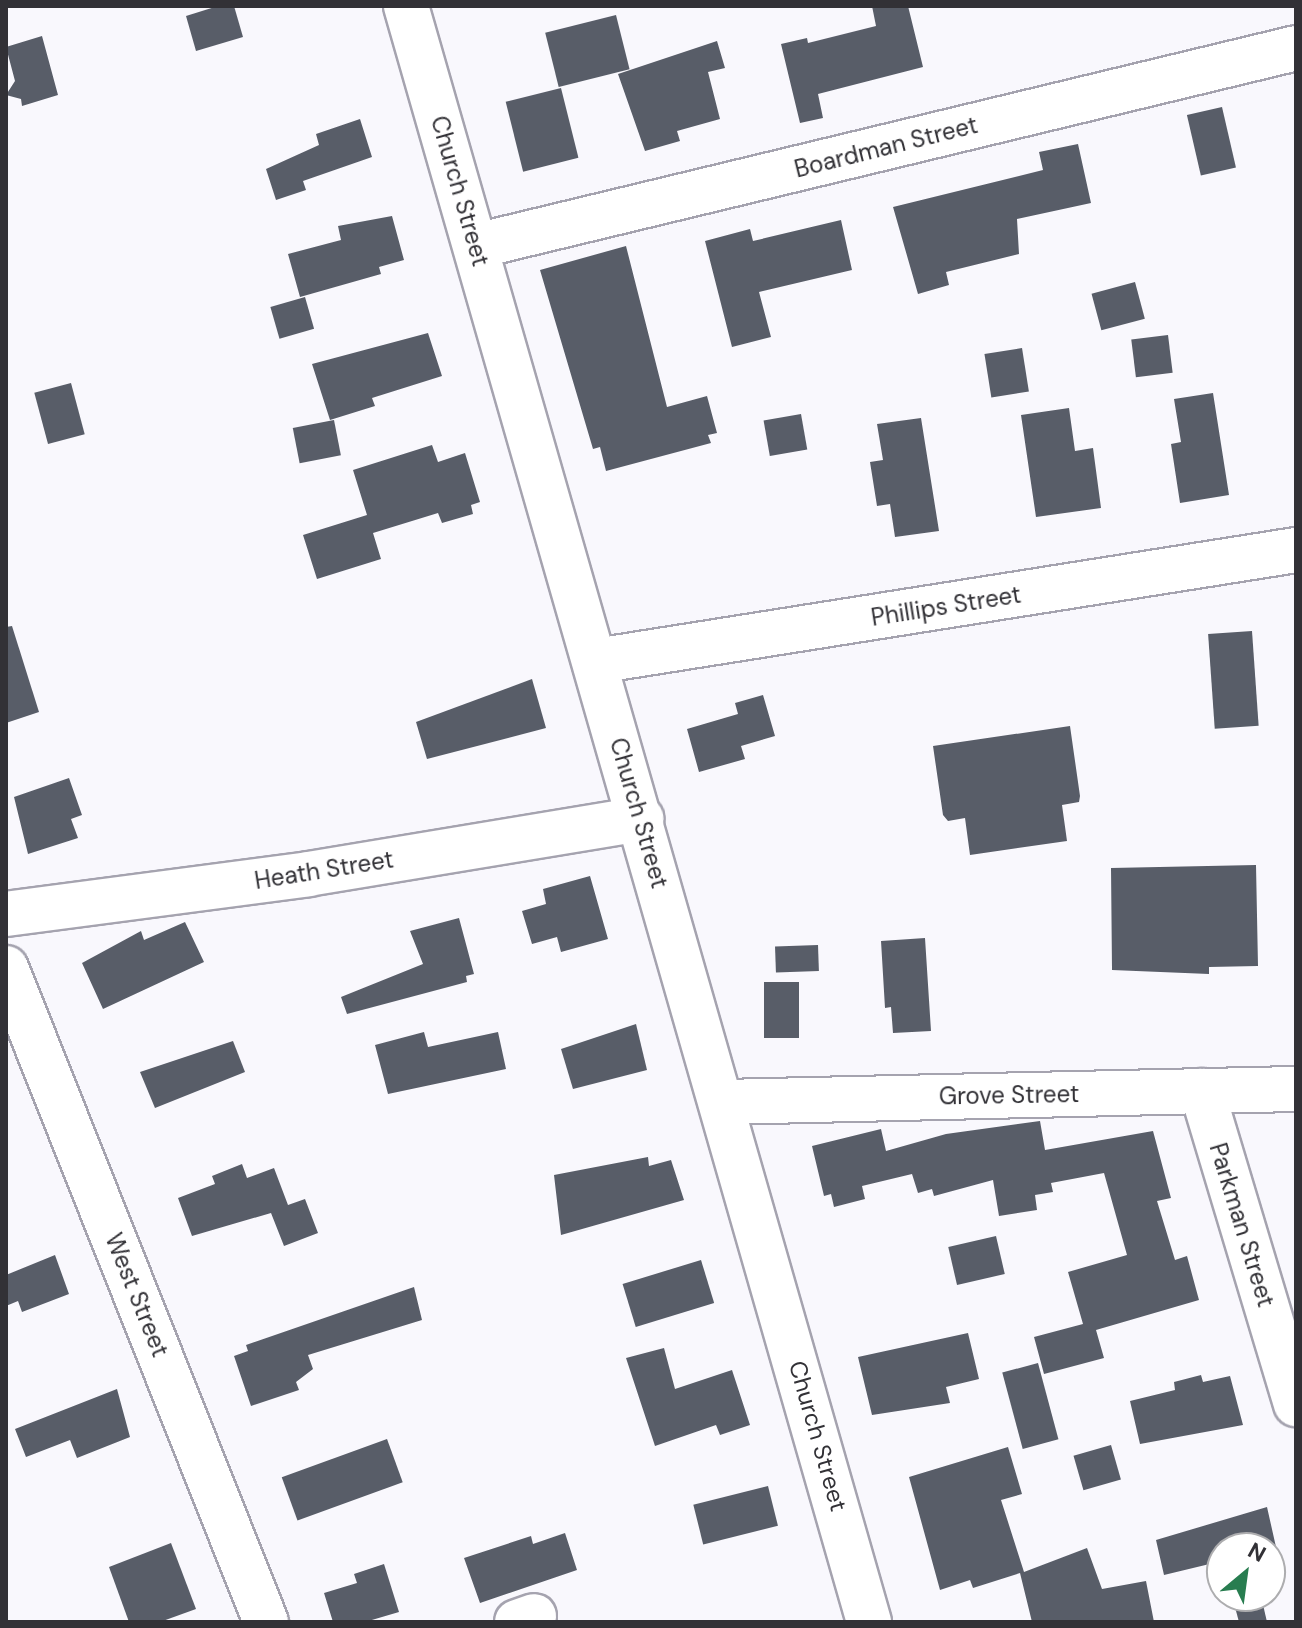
<!DOCTYPE html>
<html>
<head>
<meta charset="utf-8">
<style>
  body { margin:0 }
  #map { position:relative; width:1302px; height:1628px; overflow:hidden; background:#f9f8fd; font-family:"DM Sans",sans-serif }
  div>[style] { position:absolute }
  .building>* { inset:0; background:#585d68; transform-origin:0 0 }
  .roads { filter:drop-shadow(2px 0 #a5a3af) drop-shadow(-2px 0 #a5a3af) drop-shadow(0 2px #a5a3af) drop-shadow(0 -2px #a5a3af) }
  .minor>* { height:44px; margin:-22px; padding:0 22px; transform-origin:22px; border-radius:22px; background:#fff }
  span { translate:-50% -50%; white-space:nowrap; text-align:center; line-height:1.15; -webkit-text-stroke:8px #fff; paint-order:stroke }
  .street-label { font-size:24px; color:#323136 }
  .frame { position:absolute; inset:0; border:8px solid #323136; pointer-events:none }
  .north { position:absolute; left:1206px; top:1532px; width:80px; height:80px; box-sizing:border-box; background:#fff; border:2px solid #adadaf; border-radius:50%; rotate:29deg; font-size:22px; font-weight:700; line-height:32px; text-align:center; color:#323136 }
  .north::after { content:''; display:block; margin:auto; width:28px; height:36px; background:#287d50; clip-path:polygon(50% 0,100% 100%,50% 72%,0 100%) }
</style>
</head>
<body>
<div id="map">
  <div class="building">
    <div style="clip-path:polygon(218px 6px,234px 6px,243px 37px,196px 51px,186px 16px)"></div>
    <div style="clip-path:polygon(872px 6px,908px 6px,923px 67px,818px 94px,823px 118px,800px 123px,781px 44px,807px 38px,808px 43px,876px 26px)"></div>
    <div style="left:616px;top:15px;width:56px;height:73px;rotate:76deg"></div>
    <div style="clip-path:polygon(42px 36px,58px 95px,22px 106px,21px 99px,6px 95px,15px 81px,6px 47px)"></div>
    <div style="clip-path:polygon(717px 41px,725px 68px,708px 72px,720px 119px,677px 131px,680px 141px,645px 151px,618px 74px)"></div>
    <div style="left:561px;top:88px;width:72px;height:57px;rotate:76deg"></div>
    <div style="left:1222px;top:107px;width:62px;height:36px;rotate:77deg"></div>
    <div style="clip-path:polygon(360px 119px,372px 157px,303px 181px,306px 190px,276px 200px,266px 169px,319px 145px,316px 134px)"></div>
    <div style="clip-path:polygon(1078px 144px,1091px 203px,1017px 219px,1019px 254px,946px 272px,949px 285px,918px 294px,893px 207px,1043px 170px,1039px 152px)"></div>
    <div style="clip-path:polygon(392px 216px,404px 260px,379px 267px,381px 274px,300px 297px,288px 254px,341px 240px,338px 226px)"></div>
    <div style="clip-path:polygon(841px 220px,852px 270px,759px 292px,771px 337px,732px 347px,705px 241px,750px 229px,753px 241px)"></div>
    <div style="clip-path:polygon(626px 246px,667px 407px,707px 396px,717px 433px,708px 435px,711px 443px,606px 471px,600px 447px,593px 449px,540px 270px)"></div>
    <div style="left:1135px;top:282px;width:38px;height:45px;rotate:75deg"></div>
    <div style="left:305px;top:297px;width:33px;height:36px;rotate:74deg"></div>
    <div style="clip-path:polygon(428px 333px,442px 376px,372px 398px,375px 406px,330px 420px,312px 364px)"></div>
    <div style="left:1168px;top:335px;width:38px;height:37px;rotate:83deg"></div>
    <div style="left:1022px;top:348px;width:44px;height:38px;rotate:81deg"></div>
    <div style="left:71px;top:383px;width:53px;height:38px;rotate:75deg"></div>
    <div style="clip-path:polygon(1213px 393px,1229px 495px,1180px 503px,1171px 444px,1181px 442px,1174px 399px)"></div>
    <div style="clip-path:polygon(1069px 408px,1075px 451px,1093px 448px,1101px 508px,1036px 517px,1021px 415px)"></div>
    <div style="left:801px;top:414px;width:36px;height:38px;rotate:80deg"></div>
    <div style="clip-path:polygon(921px 418px,939px 531px,895px 537px,890px 504px,877px 506px,870px 462px,883px 460px,877px 424px)"></div>
    <div style="left:334px;top:420px;width:36px;height:42px;rotate:79deg"></div>
    <div style="clip-path:polygon(432px 445px,438px 462px,465px 453px,480px 502px,471px 505px,473px 514px,442px 523px,438px 513px,373px 533px,381px 559px,317px 579px,303px 535px,367px 515px,353px 470px)"></div>
    <div style="clip-path:polygon(12px 626px,39px 712px,6px 723px,6px 627px)"></div>
    <div style="left:1252px;top:631px;width:95px;height:44px;rotate:86deg"></div>
    <div style="clip-path:polygon(532px 679px,546px 728px,427px 759px,416px 722px)"></div>
    <div style="clip-path:polygon(763px 695px,775px 736px,741px 746px,745px 759px,699px 772px,687px 729px,738px 714px,735px 703px)"></div>
    <div style="clip-path:polygon(1070px 726px,1080px 796px,1079px 802px,1062px 805px,1067px 841px,970px 855px,965px 818px,948px 821px,943px 815px,933px 746px)"></div>
    <div style="clip-path:polygon(69px 778px,82px 815px,71px 819px,78px 838px,28px 854px,14px 797px)"></div>
    <div style="clip-path:polygon(1256px 865px,1258px 966px,1209px 967px,1209px 974px,1112px 970px,1111px 868px)"></div>
    <div style="clip-path:polygon(590px 876px,608px 939px,561px 952px,557px 937px,532px 944px,522px 911px,546px 904px,543px 889px)"></div>
    <div style="clip-path:polygon(459px 918px,474px 974px,466px 976px,467px 982px,347px 1014px,341px 997px,423px 964px,410px 931px)"></div>
    <div style="clip-path:polygon(185px 922px,204px 962px,103px 1009px,82px 963px,141px 931px,144px 940px)"></div>
    <div style="clip-path:polygon(925px 938px,931px 1031px,893px 1033px,891px 1007px,885px 1008px,881px 941px)"></div>
    <div style="left:818px;top:945px;width:26px;height:43px;rotate:88deg"></div>
    <div style="left:764px;top:982px;width:35px;height:56px"></div>
    <div style="clip-path:polygon(636px 1024px,647px 1070px,573px 1089px,561px 1049px)"></div>
    <div style="clip-path:polygon(424px 1032px,428px 1047px,498px 1032px,506px 1069px,388px 1094px,375px 1045px)"></div>
    <div style="clip-path:polygon(233px 1041px,245px 1072px,155px 1108px,140px 1072px)"></div>
    <div style="clip-path:polygon(1040px 1121px,1045px 1150px,1153px 1131px,1171px 1198px,1157px 1201px,1175px 1260px,1187px 1256px,1199px 1300px,1096px 1330px,1104px 1358px,1044px 1374px,1034px 1337px,1083px 1324px,1068px 1272px,1127px 1255px,1104px 1173px,1051px 1183px,1053px 1192px,1035px 1195px,1037px 1210px,999px 1216px,993px 1180px,934px 1196px,932px 1189px,918px 1193px,912px 1174px,862px 1186px,865px 1199px,834px 1207px,831px 1194px,824px 1196px,812px 1146px,881px 1129px,886px 1151px,946px 1134px)"></div>
    <div style="clip-path:polygon(648px 1157px,649px 1166px,671px 1160px,684px 1200px,561px 1235px,554px 1175px)"></div>
    <div style="clip-path:polygon(242px 1164px,247px 1178px,274px 1168px,288px 1205px,305px 1199px,318px 1233px,284px 1246px,271px 1213px,192px 1236px,178px 1198px,215px 1184px,212px 1176px)"></div>
    <div style="left:996px;top:1236px;width:39px;height:49px;rotate:77deg"></div>
    <div style="clip-path:polygon(55px 1255px,69px 1294px,22px 1312px,18px 1301px,6px 1306px,6px 1275px)"></div>
    <div style="left:701px;top:1260px;width:45px;height:82px;rotate:73deg"></div>
    <div style="clip-path:polygon(414px 1287px,422px 1320px,308px 1355px,313px 1369px,296px 1382px,299px 1390px,251px 1406px,234px 1356px,248px 1351px,246px 1345px)"></div>
    <div style="clip-path:polygon(968px 1333px,979px 1379px,946px 1387px,950px 1403px,872px 1415px,858px 1357px)"></div>
    <div style="clip-path:polygon(664px 1348px,675px 1389px,732px 1370px,750px 1425px,720px 1435px,716px 1425px,655px 1446px,626px 1358px)"></div>
    <div style="left:1038px;top:1363px;width:79px;height:37px;rotate:75deg"></div>
    <div style="clip-path:polygon(1201px 1375px,1203px 1382px,1230px 1376px,1243px 1425px,1140px 1444px,1130px 1401px,1175px 1390px,1174px 1382px)"></div>
    <div style="clip-path:polygon(117px 1389px,130px 1437px,77px 1458px,70px 1440px,26px 1457px,15px 1429px)"></div>
    <div style="left:387px;top:1439px;width:46px;height:112px;rotate:70deg"></div>
    <div style="left:1111px;top:1445px;width:36px;height:39px;rotate:74deg"></div>
    <div style="clip-path:polygon(1008px 1447px,1022px 1494px,1001px 1500px,1024px 1572px,1087px 1548px,1102px 1589px,1146px 1581px,1154px 1622px,1032px 1622px,1020px 1573px,973px 1588px,970px 1580px,940px 1590px,909px 1477px)"></div>
    <div style="left:768px;top:1486px;width:41px;height:77px;rotate:76deg"></div>
    <div style="clip-path:polygon(1267px 1507px,1276px 1547px,1222px 1548px,1222px 1561px,1164px 1575px,1156px 1540px)"></div>
    <div style="clip-path:polygon(565px 1533px,577px 1570px,480px 1603px,464px 1558px,531px 1536px,533px 1544px)"></div>
    <div style="clip-path:polygon(171px 1543px,196px 1609px,160px 1622px,129px 1622px,109px 1567px)"></div>
    <div style="clip-path:polygon(384px 1564px,399px 1612px,365px 1622px,333px 1622px,324px 1593px,357px 1583px,354px 1574px)"></div>
    <div style="clip-path:polygon(1232px 1596px,1261px 1596px,1267px 1622px,1239px 1622px)"></div>
  </div>
  <div class="roads">
    <div class="minor">
      <div style="left:406px;top:6px;width:1681px;rotate:74.01deg"></div>
      <div style="left:476px;top:246px;width:844px;rotate:-13.57deg"></div>
      <div style="left:596px;top:661px;width:709px;rotate:-9.01deg"></div>
      <div style="left:6px;top:914px;width:305px;rotate:-7.5deg"></div>
      <div style="left:308px;top:874px;width:338px;rotate:-9.4deg"></div>
      <div style="left:6px;top:968px;width:704px;rotate:68.32deg"></div>
      <div style="left:1202px;top:1091px;width:327px;rotate:73.3deg"></div>
      <div style="left:722px;top:1102px;width:574px;rotate:-1.3deg"></div>
      <div style="left:517px;top:1622px;width:18px;rotate:-19deg"></div>
    </div>
  </div>
  <div class="street-label">
    <span style="left:886px;top:147px;rotate:-14deg">Boardman Street</span>
    <span style="left:460px;top:191px;rotate:74deg">Church Street</span>
    <span style="left:946px;top:606px;rotate:-9deg">Phillips Street</span>
    <span style="left:639px;top:813px;rotate:74deg">Church Street</span>
    <span style="left:324px;top:870px;rotate:-9deg">Heath Street</span>
    <span style="left:1009px;top:1095px;rotate:-1deg">Grove Street</span>
    <span style="left:1242px;top:1225px;rotate:73deg">Parkman Street</span>
    <span style="left:137px;top:1295px;rotate:68deg">West Street</span>
    <span style="left:818px;top:1436px;rotate:74deg">Church Street</span>
  </div>
  <div class="frame"></div>
  <div class="north">N</div>
</div>
</body>
</html>
